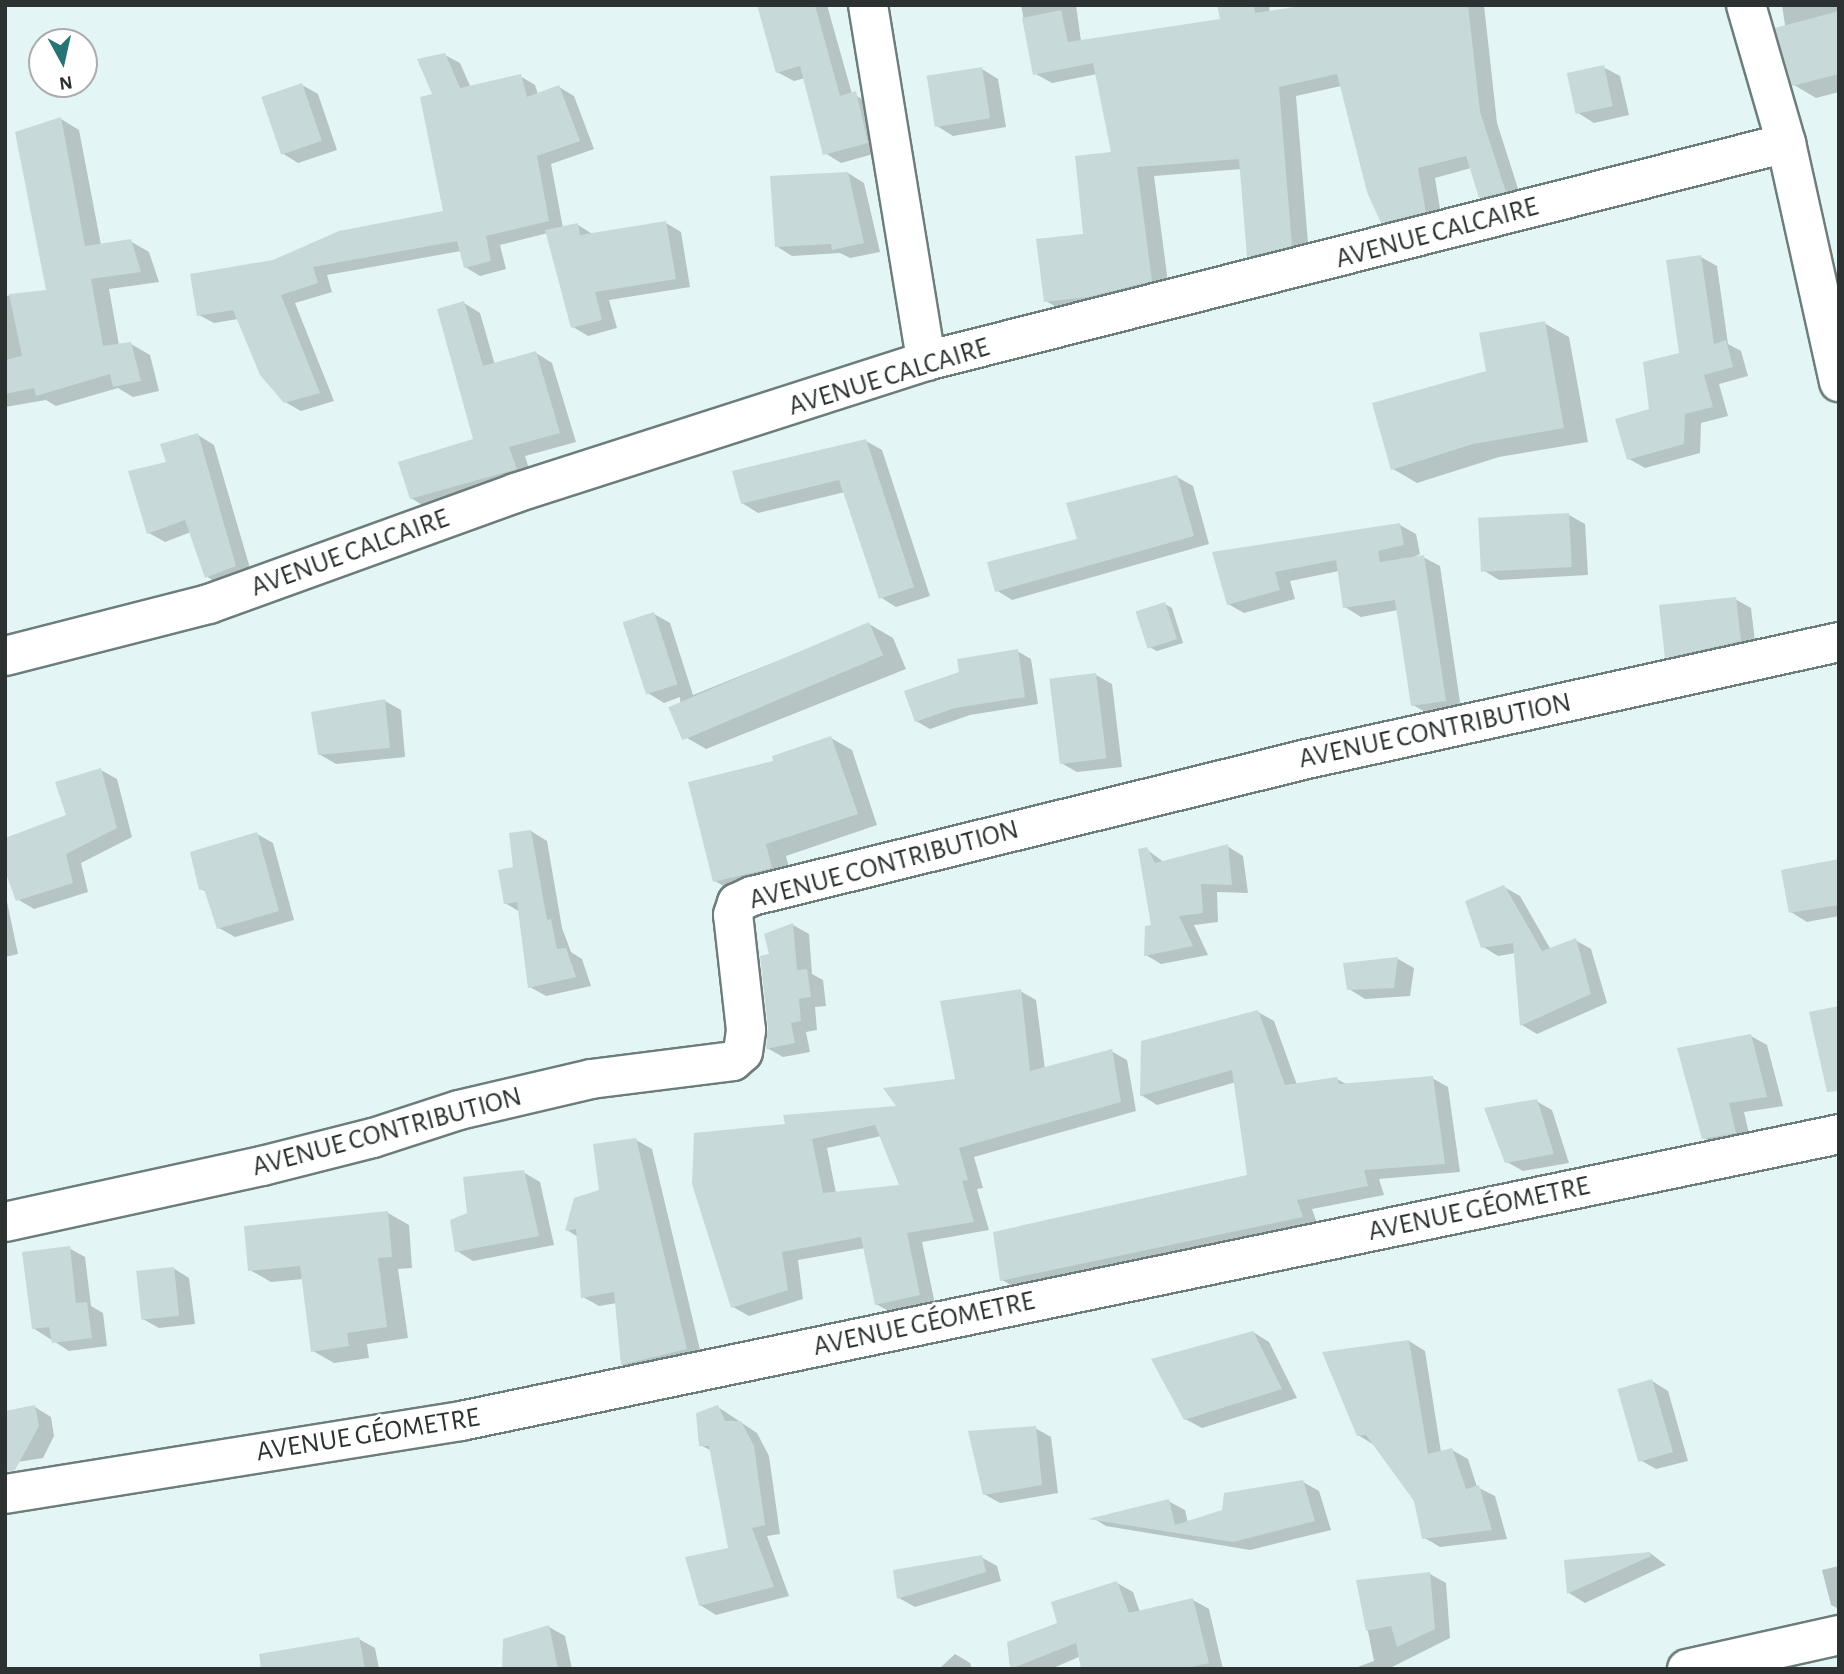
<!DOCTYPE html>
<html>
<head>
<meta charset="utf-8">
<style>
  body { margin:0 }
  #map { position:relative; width:1844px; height:1674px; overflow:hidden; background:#e4f5f5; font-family:"Alegreya Sans",sans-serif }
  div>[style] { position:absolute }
  .shadow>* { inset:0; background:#0003 }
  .building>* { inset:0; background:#c8d9d9; transform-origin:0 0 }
  .roads { filter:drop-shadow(2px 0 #6d7d7c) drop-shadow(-2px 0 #6d7d7c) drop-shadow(0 2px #6d7d7c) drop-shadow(0 -2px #6d7d7c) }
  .minor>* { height:38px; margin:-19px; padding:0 19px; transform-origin:19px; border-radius:19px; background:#fff }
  span { translate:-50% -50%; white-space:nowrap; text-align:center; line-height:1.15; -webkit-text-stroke:6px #fff; paint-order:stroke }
  .street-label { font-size:28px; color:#2c3232 }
  .frame { position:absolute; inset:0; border:7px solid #2c3232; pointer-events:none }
  .north { position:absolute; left:28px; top:28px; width:70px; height:70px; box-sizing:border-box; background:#fff; border:2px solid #abadad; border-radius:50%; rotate:172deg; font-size:19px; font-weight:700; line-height:28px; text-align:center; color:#2c3232 }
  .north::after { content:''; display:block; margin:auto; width:24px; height:32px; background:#287373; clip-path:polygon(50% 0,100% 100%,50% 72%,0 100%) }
</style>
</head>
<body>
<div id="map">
  <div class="shadow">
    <div style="clip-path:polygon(759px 5px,827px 5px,852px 94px,871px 103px,884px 151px,841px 163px,825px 153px,805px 78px,794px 81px,777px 72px)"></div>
    <div style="clip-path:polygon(1021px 5px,1076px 5px,1081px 41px,1222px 20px,1219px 5px,1269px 5px,1270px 13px,1319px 5px,1484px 5px,1497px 123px,1522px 201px,1498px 207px,1481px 197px,1471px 168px,1435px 178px,1442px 221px,1400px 232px,1383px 222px,1341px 86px,1296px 96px,1309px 255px,1266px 266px,1249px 256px,1242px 169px,1154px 176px,1169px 290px,1063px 311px,1046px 301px,1085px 235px,1114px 154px,1097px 74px,1052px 83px,1034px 73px)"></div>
    <div style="clip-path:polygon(1782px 5px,1839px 5px,1839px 92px,1816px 98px,1794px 85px)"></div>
    <div style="clip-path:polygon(445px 55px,460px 63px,471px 88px,520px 76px,535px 85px,538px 94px,559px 87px,574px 96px,594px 149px,551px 164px,563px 228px,578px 225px,594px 235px,666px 223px,681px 232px,690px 287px,609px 300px,617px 328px,588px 336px,573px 327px,548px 233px,500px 245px,506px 269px,480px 276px,465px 267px,461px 251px,327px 275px,332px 292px,295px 303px,334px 401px,301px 411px,285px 402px,238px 319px,214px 323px,199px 315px,274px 262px,446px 213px,435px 95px)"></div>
    <div style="clip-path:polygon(1603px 67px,1620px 76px,1629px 115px,1594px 123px,1578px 113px)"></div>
    <div style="clip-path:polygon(982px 69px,998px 79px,1006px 127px,953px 136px,937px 126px)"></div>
    <div style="clip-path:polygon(302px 85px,318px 94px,337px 150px,298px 163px,282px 153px)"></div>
    <div style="clip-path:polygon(61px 119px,79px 130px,101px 245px,130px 241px,149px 252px,159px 282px,109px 289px,119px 345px,131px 344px,150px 355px,159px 391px,133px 397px,118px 388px,56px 406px,46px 400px,5px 407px,5px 296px,48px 292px)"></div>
    <div style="clip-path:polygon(848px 173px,864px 183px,880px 252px,850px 258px,840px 253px,792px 256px,776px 246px)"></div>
    <div style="clip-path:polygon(1701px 257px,1717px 266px,1728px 344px,1741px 351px,1748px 376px,1719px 384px,1728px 416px,1701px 423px,1700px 453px,1645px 468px,1629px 459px,1681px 355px)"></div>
    <div style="clip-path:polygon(464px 303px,480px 313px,495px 365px,536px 353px,552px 363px,576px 442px,525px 456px,532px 478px,427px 508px,411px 498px,475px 440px)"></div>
    <div style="clip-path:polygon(1544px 323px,1569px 337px,1588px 442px,1499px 457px,1417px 483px,1393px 469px,1488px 372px)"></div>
    <div style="clip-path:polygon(198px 435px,214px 445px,252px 575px,222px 586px,206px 576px,191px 532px,165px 542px,149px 533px,169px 463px)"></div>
    <div style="clip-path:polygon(866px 441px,882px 450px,930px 596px,896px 607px,880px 597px,845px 492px,758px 513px,742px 503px)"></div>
    <div style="clip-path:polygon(1177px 477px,1193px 486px,1209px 544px,1012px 600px,996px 590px)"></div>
    <div style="clip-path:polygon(1569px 515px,1585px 524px,1588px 575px,1499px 580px,1483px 570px)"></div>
    <div style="clip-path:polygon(1400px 525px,1416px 534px,1420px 554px,1412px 558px,1423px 557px,1440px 566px,1461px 709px,1429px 714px,1413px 705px,1398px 610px,1361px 617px,1345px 607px,1339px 571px,1290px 581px,1295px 599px,1244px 613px,1228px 604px,1214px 554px)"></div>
    <div style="clip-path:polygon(1735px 599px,1751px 608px,1756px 650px,1683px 666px,1667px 657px)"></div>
    <div style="clip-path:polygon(1165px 604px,1172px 608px,1183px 643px,1157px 651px,1149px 647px)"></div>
    <div style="clip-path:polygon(654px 614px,670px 623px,693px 695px,869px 624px,893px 638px,906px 669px,706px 749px,682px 735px,680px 697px,664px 703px,648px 693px)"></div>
    <div style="clip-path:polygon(1017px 651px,1031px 659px,1038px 704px,970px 715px,930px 729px,916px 721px,961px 673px)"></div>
    <div style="clip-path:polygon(1096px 675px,1112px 684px,1122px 767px,1077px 772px,1061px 763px)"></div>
    <div style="clip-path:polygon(385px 701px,401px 710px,405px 757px,336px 764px,319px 754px)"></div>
    <div style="clip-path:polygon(831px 738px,852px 750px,877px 825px,786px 856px,792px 879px,736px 893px,715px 881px,776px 762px)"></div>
    <div style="clip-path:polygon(101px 770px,117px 779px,132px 837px,81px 863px,88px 892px,34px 909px,17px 899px)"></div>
    <div style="clip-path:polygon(531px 831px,547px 841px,562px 928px,571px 952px,582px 959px,591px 986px,546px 996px,530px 987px,520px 912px,505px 903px)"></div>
    <div style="clip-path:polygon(257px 834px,273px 843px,294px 920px,235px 937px,219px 928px,207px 892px,201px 889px)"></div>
    <div style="clip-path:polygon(1227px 846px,1243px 856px,1248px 893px,1217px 892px,1218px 922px,1194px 925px,1208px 955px,1161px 964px,1146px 955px,1154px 926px,1146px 849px,1165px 863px)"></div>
    <div style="clip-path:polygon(1839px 861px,1839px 916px,1807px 922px,1791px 912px)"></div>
    <div style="clip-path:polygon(1504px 887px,1520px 896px,1551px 950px,1575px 940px,1591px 949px,1607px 1003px,1537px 1034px,1522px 1025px,1516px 953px,1498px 956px,1482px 946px)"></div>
    <div style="clip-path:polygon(5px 892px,18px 954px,5px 957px)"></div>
    <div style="clip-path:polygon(793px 925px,809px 934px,812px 974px,823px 980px,826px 1006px,815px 1007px,817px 1030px,806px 1032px,810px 1052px,783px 1057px,767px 1048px,771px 956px)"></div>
    <div style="clip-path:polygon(1398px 959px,1414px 968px,1410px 996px,1365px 999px,1349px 989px,1345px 965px)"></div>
    <div style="clip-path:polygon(evenodd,1020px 991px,1036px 1000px,1045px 1069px,1111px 1051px,1127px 1060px,1136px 1111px,974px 1157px,983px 1188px,977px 1189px,989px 1230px,922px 1242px,935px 1304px,892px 1313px,876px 1304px,865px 1248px,798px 1260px,803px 1299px,749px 1316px,733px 1307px,787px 1125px,900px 1108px,957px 1080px,1020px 991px,881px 1136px,902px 1186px,836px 1193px,827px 1148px,881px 1136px)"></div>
    <div style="clip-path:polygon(1258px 1012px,1274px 1021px,1297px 1085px,1337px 1079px,1348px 1085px,1432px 1078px,1448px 1087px,1460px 1172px,1379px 1179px,1384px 1195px,1312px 1209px,1318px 1226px,1018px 1289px,1002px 1280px,1249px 1176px,1236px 1082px,1157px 1105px,1141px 1095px)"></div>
    <div style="clip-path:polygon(1751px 1036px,1767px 1045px,1783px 1106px,1744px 1112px,1751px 1142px,1720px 1147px,1704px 1138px)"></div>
    <div style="clip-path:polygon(1536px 1101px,1552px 1110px,1569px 1163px,1523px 1171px,1507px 1162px)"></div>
    <div style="clip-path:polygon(636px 1140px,652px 1149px,702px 1358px,638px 1374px,622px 1364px,617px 1303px,599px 1306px,583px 1297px,578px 1237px,567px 1230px,601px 1191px)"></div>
    <div style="clip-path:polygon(523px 1172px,540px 1182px,554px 1245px,473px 1261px,457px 1251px,469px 1214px)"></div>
    <div style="clip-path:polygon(388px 1213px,409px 1225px,412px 1268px,398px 1269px,408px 1338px,367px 1344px,369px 1358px,334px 1363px,313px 1351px,303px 1279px,271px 1282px,250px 1270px)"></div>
    <div style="clip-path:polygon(69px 1248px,85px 1257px,91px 1306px,103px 1313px,107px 1346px,69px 1351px,33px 1328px)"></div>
    <div style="clip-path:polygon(173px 1268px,189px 1278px,195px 1324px,159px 1328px,143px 1319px)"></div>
    <div style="clip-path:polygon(1253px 1332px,1269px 1342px,1297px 1398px,1202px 1428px,1185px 1419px)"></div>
    <div style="clip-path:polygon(1409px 1341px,1425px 1351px,1441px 1452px,1452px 1450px,1468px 1459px,1477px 1487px,1495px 1496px,1507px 1539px,1440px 1547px,1423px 1537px,1416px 1500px,1374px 1445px,1358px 1435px)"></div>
    <div style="clip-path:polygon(1652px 1381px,1668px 1391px,1688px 1461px,1656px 1469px,1640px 1460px)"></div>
    <div style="clip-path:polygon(35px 1407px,51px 1417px,54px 1436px,43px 1458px,11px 1463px)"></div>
    <div style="clip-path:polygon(718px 1407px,757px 1433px,769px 1456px,780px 1534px,767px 1536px,789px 1596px,716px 1615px,700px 1605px,730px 1549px,712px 1451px,700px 1445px)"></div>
    <div style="clip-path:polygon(1035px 1428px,1051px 1437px,1058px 1493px,1000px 1503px,984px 1494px)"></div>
    <div style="clip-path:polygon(1303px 1482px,1319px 1491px,1331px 1530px,1250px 1550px,1106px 1526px,1093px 1518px,1168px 1501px,1185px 1510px,1188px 1523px)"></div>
    <div style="clip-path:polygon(1650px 1553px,1666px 1565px,1585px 1603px,1569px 1593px,1566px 1561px)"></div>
    <div style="clip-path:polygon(981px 1557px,997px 1566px,1001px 1581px,915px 1607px,899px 1598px)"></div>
    <div style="clip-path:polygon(1839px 1566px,1839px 1609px,1831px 1605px,1822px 1570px)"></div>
    <div style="clip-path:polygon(1430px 1574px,1446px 1583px,1450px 1638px,1388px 1669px,1352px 1669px,1374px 1661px,1358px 1582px)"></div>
    <div style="clip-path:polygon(1117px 1583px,1133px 1592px,1140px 1612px,1193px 1600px,1209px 1609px,1223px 1669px,1083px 1669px,1081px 1656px,1051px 1669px,1012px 1669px,1009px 1643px,1060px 1624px)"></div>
    <div style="clip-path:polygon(549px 1627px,565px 1636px,572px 1669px,504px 1669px)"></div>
    <div style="clip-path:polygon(359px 1639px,375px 1648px,379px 1669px,270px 1669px)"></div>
    <div style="clip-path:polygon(955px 1654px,970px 1663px,972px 1669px,939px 1669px)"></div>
  </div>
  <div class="building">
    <div style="clip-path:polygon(757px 5px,815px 5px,840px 96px,856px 91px,868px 143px,823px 155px,800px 66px,776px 73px)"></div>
    <div style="clip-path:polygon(1217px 5px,1254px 5px,1255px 13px,1307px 5px,1468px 5px,1480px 112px,1506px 192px,1479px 198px,1466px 156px,1418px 168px,1426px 212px,1381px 223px,1367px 192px,1337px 74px,1279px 87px,1292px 246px,1247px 257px,1239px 159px,1137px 167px,1152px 281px,1088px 297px,1044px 302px,1036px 239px,1083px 234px,1075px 156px,1111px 152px,1093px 63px,1033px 75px,1022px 18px,1061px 10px,1068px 42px,1220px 19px)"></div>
    <div style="clip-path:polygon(1839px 11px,1839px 74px,1792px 86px,1775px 28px)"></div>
    <div style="clip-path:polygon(445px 53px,460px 88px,521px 74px,527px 97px,559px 85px,580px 141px,537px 156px,549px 221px,486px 236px,491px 261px,464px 268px,457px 241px,313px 267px,318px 283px,281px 295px,320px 393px,284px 403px,260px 375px,233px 310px,197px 316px,190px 274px,273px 260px,339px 231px,443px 211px,420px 97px,432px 94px,417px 59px)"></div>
    <div style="left:1604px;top:65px;width:42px;height:38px;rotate:78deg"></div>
    <div style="left:982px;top:67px;width:52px;height:56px;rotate:81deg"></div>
    <div style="left:302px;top:83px;width:61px;height:43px;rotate:71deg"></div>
    <div style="clip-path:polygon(61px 117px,85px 246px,131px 239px,141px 272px,91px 279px,103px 346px,131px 342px,141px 381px,113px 387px,110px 374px,36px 396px,34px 388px,5px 394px,5px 360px,22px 356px,9px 294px,46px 290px,15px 132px)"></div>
    <div style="clip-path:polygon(848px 172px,864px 243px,832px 250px,831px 244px,775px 247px,770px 176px)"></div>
    <div style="clip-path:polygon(666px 221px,676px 279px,595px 292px,602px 320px,571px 328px,545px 230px,578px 223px,580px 235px)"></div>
    <div style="clip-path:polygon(1701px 255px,1714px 344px,1726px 340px,1733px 367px,1704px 375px,1713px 407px,1685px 414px,1684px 444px,1627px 460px,1615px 419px,1649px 409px,1643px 362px,1679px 353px,1666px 260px)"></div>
    <div style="clip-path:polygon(464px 301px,483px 366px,536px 351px,560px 433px,509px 447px,517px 469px,410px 499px,398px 462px,473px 439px,437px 309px)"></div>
    <div style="clip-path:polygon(1545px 321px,1564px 428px,1473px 444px,1391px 470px,1372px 403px,1486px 371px,1479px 333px)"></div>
    <div style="clip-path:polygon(198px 433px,236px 566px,205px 578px,185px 520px,147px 534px,128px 471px,166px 462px,160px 444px)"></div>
    <div style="clip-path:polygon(866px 439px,914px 587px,879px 599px,839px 480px,741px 504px,732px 471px)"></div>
    <div style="clip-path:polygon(1177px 475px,1194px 536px,995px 592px,987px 562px,1077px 539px,1066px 503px)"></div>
    <div style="left:1569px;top:513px;width:54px;height:91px;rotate:87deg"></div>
    <div style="clip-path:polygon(1400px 523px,1404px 545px,1378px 551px,1380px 562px,1424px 555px,1446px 701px,1411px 706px,1395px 600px,1343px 608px,1336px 560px,1275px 572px,1280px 590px,1227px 605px,1212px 552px)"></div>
    <div style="clip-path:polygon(1736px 597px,1741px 641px,1665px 658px,1659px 605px)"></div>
    <div style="left:1165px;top:602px;width:39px;height:31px;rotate:72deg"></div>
    <div style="left:654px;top:612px;width:76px;height:33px;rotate:72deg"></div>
    <div style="left:869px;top:622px;width:36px;height:218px;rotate:67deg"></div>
    <div style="clip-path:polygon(1018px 649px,1025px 697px,955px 708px,915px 722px,904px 691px,959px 672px,957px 659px)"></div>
    <div style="left:1096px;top:673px;width:86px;height:47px;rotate:83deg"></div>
    <div style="clip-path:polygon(385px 699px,390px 748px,318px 755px,311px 712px)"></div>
    <div style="clip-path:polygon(831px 736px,858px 814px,766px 844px,772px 868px,713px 882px,688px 782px,773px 761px,772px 756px)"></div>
    <div style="clip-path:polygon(101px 768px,117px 828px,66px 854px,73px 883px,16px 901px,5px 871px,5px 838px,66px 815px,55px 782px)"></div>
    <div style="clip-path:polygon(531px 830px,547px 920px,551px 919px,557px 949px,566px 948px,576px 977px,528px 988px,517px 902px,504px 904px,498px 870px,513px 867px,509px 833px)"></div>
    <div style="clip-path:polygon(257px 832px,279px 911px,217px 929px,204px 889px,199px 890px,190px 852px)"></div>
    <div style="clip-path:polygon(1228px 844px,1232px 885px,1201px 884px,1203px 913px,1179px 916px,1193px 946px,1144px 956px,1145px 926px,1151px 925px,1138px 849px,1147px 847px,1155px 863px)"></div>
    <div style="clip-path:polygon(1839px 859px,1839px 905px,1789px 913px,1781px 870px)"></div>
    <div style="clip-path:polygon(1504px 885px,1542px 951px,1576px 938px,1591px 994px,1520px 1026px,1513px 943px,1481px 948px,1465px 901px)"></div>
    <div style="clip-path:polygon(793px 923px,797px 970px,807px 969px,811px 997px,799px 999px,801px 1021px,791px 1023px,795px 1043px,766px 1049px,768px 1028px,760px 956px,769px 954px,764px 934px)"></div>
    <div style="clip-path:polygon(1398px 957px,1394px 988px,1347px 990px,1343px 963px)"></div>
    <div style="clip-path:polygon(evenodd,1021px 989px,1030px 1071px,1112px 1049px,1121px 1102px,959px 1148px,968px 1180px,962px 1181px,974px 1222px,907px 1233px,920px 1295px,875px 1305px,861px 1237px,782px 1252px,788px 1290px,731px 1308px,692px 1184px,694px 1133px,785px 1124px,783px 1115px,896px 1106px,883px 1088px,955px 1079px,940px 1001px,1021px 989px,875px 1125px,899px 1185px,823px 1193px,812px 1139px,875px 1125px)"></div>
    <div style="clip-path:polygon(1839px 1006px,1839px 1091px,1827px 1092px,1809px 1012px)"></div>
    <div style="clip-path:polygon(1258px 1010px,1285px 1085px,1337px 1077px,1339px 1084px,1433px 1076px,1445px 1164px,1364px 1170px,1368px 1186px,1297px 1200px,1303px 1217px,1000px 1281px,993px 1232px,1247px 1175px,1232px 1070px,1140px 1096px,1141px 1041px)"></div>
    <div style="clip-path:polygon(1751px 1034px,1767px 1097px,1729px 1103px,1736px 1133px,1702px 1139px,1677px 1048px)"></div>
    <div style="clip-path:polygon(1537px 1099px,1554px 1154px,1505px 1163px,1484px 1108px)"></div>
    <div style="clip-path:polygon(636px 1138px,687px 1349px,621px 1365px,614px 1292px,581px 1298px,576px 1229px,565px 1231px,574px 1198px,599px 1190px,593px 1144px)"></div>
    <div style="clip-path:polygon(524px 1170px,539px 1236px,455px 1252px,450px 1220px,467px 1213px,463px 1177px)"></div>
    <div style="clip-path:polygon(388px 1211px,392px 1257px,378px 1258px,387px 1327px,347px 1333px,349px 1346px,311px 1352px,300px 1266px,248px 1271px,244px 1226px)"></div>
    <div style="clip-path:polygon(70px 1246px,76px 1303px,87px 1302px,92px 1338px,52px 1343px,49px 1327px,32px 1329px,22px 1252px)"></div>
    <div style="left:174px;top:1267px;width:49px;height:38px;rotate:84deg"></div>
    <div style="clip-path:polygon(1253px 1331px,1282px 1389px,1184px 1420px,1151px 1359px)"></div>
    <div style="clip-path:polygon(1409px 1340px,1428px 1454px,1452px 1448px,1466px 1489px,1479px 1485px,1492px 1530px,1422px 1539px,1414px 1501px,1366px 1435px,1357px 1436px,1322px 1352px)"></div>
    <div style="left:1652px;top:1379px;width:76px;height:36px;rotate:74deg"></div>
    <div style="clip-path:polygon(35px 1405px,39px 1426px,15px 1470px,5px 1472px,5px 1411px)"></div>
    <div style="clip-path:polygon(718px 1405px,725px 1421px,741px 1421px,754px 1446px,765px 1525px,752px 1528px,774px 1587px,699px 1606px,685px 1557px,728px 1548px,709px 1446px,699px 1446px,696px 1413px)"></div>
    <div style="clip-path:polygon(1036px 1426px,1042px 1485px,983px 1495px,968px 1431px)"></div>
    <div style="clip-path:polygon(1303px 1480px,1315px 1521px,1233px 1542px,1088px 1519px,1169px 1499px,1175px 1525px,1222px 1510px,1224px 1493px)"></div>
    <div style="clip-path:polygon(1650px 1552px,1651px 1556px,1567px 1594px,1564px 1560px)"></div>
    <div style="clip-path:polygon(982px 1555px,986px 1572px,897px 1599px,893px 1570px)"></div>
    <div style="clip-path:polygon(1430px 1572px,1435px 1629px,1397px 1647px,1391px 1626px,1366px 1631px,1356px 1580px)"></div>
    <div style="clip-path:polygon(1117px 1581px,1129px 1613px,1193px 1598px,1209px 1663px,1181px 1669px,1081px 1669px,1076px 1643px,1010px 1669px,1007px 1642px,1057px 1623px,1051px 1602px)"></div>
    <div style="clip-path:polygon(549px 1625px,558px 1669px,502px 1669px,503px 1639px)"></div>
    <div style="clip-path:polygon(359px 1637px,365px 1669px,261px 1669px,259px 1654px)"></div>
  </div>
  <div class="roads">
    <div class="minor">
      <div style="left:868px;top:5px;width:361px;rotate:80.7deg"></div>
      <div style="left:1746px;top:5px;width:144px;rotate:73.8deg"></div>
      <div style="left:1786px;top:143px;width:245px;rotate:77.5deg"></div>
      <div style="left:5px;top:656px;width:211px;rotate:-14.3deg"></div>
      <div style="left:209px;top:604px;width:326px;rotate:-19.9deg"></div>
      <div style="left:515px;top:493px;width:432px;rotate:-17.8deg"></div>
      <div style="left:926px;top:361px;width:887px;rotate:-14.22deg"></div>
      <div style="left:5px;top:1222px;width:263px;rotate:-12.3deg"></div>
      <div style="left:262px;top:1166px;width:114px;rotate:-14.2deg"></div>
      <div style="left:373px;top:1138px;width:90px;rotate:-18deg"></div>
      <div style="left:459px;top:1110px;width:136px;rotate:-13.2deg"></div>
      <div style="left:591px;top:1079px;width:143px;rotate:-7.2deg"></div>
      <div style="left:733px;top:1061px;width:13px;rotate:-42deg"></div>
      <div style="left:743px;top:1052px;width:22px;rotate:-82deg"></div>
      <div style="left:746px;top:1030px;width:116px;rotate:-96.4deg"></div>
      <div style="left:733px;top:915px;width:13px;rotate:-72deg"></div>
      <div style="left:737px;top:903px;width:17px;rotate:-25deg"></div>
      <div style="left:752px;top:896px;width:572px;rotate:-13.87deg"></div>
      <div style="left:1307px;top:759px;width:545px;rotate:-12.4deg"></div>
      <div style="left:5px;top:1494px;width:462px;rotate:-9.1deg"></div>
      <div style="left:461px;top:1421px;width:1408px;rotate:-11.76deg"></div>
      <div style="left:1687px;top:1669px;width:156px;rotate:-12.6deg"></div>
    </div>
  </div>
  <div class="street-label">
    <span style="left:1437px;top:233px;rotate:-15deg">AVENUE CALCAIRE</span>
    <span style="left:889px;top:377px;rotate:-17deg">AVENUE CALCAIRE</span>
    <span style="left:350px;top:553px;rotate:-20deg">AVENUE CALCAIRE</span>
    <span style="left:1435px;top:731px;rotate:-12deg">AVENUE CONTRIBUTION</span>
    <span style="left:884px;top:865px;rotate:-15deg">AVENUE CONTRIBUTION</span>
    <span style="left:387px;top:1132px;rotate:-15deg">AVENUE CONTRIBUTION</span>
    <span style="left:1479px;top:1209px;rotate:-12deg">AVENUE GÉOMETRE</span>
    <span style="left:924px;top:1324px;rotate:-12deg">AVENUE GÉOMETRE</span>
    <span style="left:368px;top:1435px;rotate:-9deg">AVENUE GÉOMETRE</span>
  </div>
  <div class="frame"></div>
  <div class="north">N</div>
</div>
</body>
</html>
